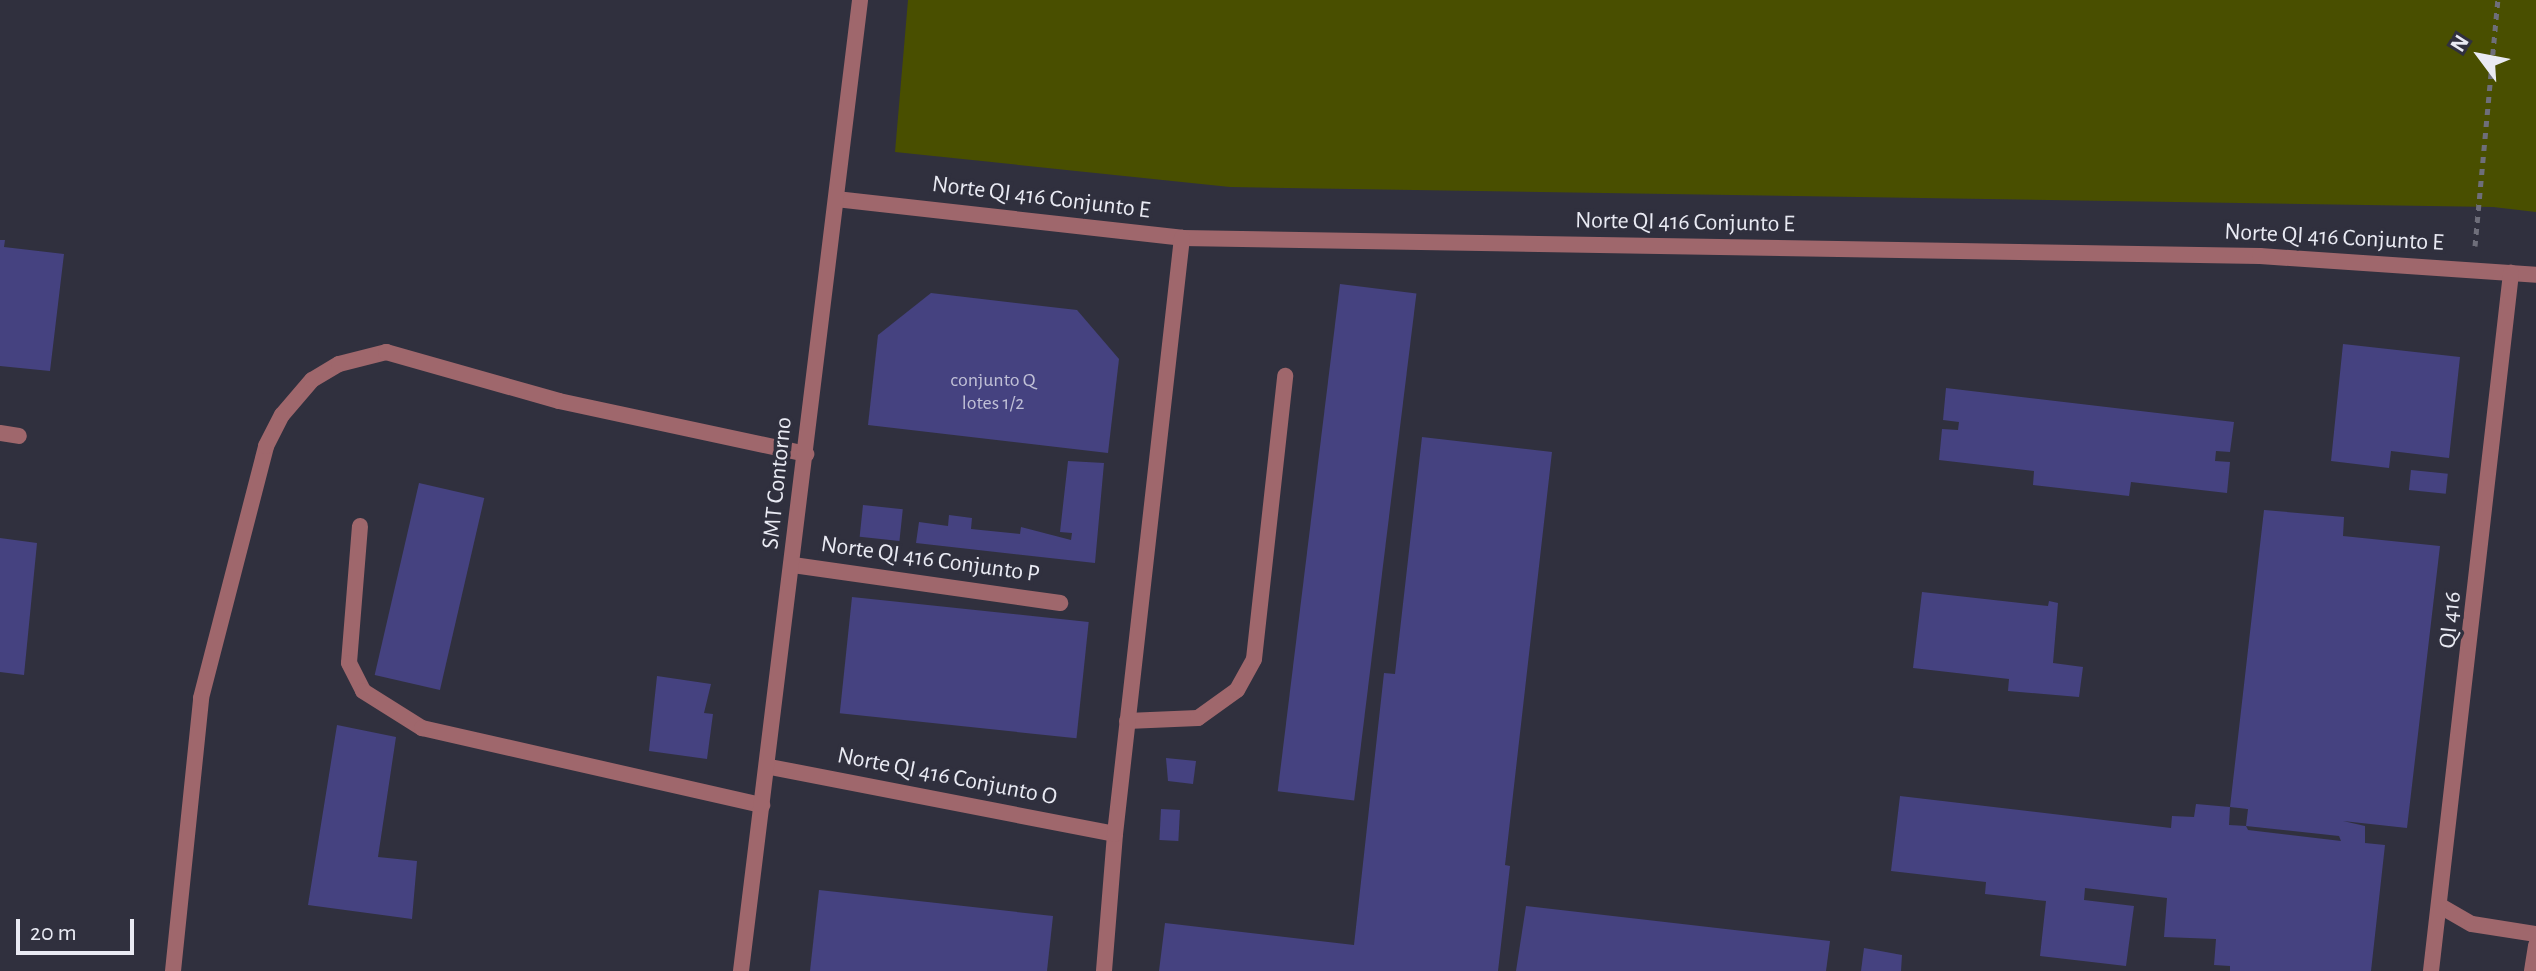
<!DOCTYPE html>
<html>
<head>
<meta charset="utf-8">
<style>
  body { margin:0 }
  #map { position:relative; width:2536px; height:971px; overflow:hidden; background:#30303e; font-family:"Alegreya Sans",sans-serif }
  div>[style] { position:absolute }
  .green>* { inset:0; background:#494f00 }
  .building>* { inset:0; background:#454280; transform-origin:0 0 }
  .path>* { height:5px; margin-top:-2.5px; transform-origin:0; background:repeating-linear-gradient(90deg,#6e6e7a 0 6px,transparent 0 12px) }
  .service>* { height:16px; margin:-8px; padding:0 8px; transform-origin:8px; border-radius:8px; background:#9f676c }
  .minor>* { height:16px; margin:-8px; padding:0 8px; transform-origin:8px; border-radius:8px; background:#9f676c }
  .tertiary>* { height:16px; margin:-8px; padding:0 8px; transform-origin:8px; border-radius:8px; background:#9f676c }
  span { translate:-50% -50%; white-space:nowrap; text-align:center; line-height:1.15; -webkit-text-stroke:7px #30303e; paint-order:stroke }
  .number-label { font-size:20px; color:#c0c0d6 }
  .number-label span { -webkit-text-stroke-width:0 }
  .street-label { font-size:24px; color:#e9eaf3 }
  .north { position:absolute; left:2440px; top:16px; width:80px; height:80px; -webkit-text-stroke:6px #30303e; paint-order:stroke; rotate:302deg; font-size:22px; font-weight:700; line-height:32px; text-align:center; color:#e9eaf3 }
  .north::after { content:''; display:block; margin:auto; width:28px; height:36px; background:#e9eaf3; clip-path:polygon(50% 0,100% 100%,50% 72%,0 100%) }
  .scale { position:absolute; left:16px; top:919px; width:118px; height:36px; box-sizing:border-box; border:4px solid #e9eaf3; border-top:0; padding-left:10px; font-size:24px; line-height:28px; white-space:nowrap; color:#e9eaf3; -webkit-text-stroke:6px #30303e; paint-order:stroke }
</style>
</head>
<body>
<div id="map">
  <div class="green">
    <div style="clip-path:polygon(908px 0,2536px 0,2536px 212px,2493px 207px,1230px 187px,895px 152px)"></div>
  </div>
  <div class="building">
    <div style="clip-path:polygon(0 240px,5px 240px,4px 247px,64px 254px,50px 371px,0 366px)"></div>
    <div style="left:1340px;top:284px;width:77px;height:511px;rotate:7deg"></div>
    <div style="clip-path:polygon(931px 293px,1077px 310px,1119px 359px,1108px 453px,868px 425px,878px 335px)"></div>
    <div style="clip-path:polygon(2343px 344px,2460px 357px,2449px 458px,2391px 451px,2389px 468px,2331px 461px)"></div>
    <div style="clip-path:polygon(1946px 388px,2234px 422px,2230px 452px,2216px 451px,2215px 461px,2230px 462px,2227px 493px,2131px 482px,2129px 496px,2033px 485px,2034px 471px,1939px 460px,1942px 429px,1958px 430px,1959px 422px,1943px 420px)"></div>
    <div style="clip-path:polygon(1422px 437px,1552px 452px,1505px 865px,1510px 866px,1498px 971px,1159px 971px,1165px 923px,1354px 945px,1384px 673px,1395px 674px)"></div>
    <div style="clip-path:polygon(1068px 461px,1104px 463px,1095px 563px,916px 543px,919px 522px,948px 526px,949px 515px,972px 518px,971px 529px,1020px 534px,1021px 527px,1071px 540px,1072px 533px,1060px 532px)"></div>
    <div style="left:2411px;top:470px;width:37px;height:20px;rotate:6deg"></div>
    <div style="left:419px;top:483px;width:67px;height:197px;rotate:13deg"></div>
    <div style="left:863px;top:505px;width:40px;height:32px;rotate:6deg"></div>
    <div style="clip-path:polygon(evenodd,2264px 510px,2344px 517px,2343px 536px,2440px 546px,2407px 828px,2343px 821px,2365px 826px,2365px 843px,2385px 845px,2371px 971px,2230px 971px,2230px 966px,2214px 965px,2216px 939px,2164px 937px,2167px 898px,2085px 888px,2084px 900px,2134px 906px,2126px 966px,2040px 956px,2046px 901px,1985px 894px,1986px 882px,1891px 871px,1900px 796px,2171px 828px,2172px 816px,2194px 817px,2196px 804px,2230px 807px,2229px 825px,2246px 826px,2248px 809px,2230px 807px,2264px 510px,2246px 826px,2339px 836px,2341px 841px,2248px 830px,2246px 826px)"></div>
    <div style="clip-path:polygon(0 538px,37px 543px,24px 675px,0 672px)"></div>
    <div style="clip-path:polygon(1922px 592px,2048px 606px,2049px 601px,2058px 603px,2053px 663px,2083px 667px,2079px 697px,2008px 691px,2009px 679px,1913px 668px)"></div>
    <div style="left:852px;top:597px;width:238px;height:117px;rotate:6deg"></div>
    <div style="clip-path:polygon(657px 676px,711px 684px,704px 713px,713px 714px,707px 759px,649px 751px)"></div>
    <div style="clip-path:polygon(337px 725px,396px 737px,378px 857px,417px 861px,412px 919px,308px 905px)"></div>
    <div style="clip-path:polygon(1166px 758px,1196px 761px,1193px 784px,1168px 781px)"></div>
    <div style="left:1161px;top:809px;width:19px;height:31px;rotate:3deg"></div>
    <div style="clip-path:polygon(819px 890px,1053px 916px,1047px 971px,810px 971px)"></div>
    <div style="clip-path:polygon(1526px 906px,1830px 941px,1826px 971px,1516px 971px)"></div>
    <div style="clip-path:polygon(1864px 948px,1902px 955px,1901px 971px,1861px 971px)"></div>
  </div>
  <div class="path">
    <div style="left:2475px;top:246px;width:247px;rotate:-84.7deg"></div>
  </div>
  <div class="service">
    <div style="left:360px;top:526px;width:137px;rotate:94.6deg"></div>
    <div style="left:349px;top:663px;width:31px;rotate:63deg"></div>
    <div style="left:363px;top:691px;width:70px;rotate:32.1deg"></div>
    <div style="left:422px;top:728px;width:349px;rotate:12.8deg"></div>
    <div style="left:1127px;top:721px;width:71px;rotate:-2.4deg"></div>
    <div style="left:1198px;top:718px;width:48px;rotate:-35.7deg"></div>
    <div style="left:1237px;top:690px;width:35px;rotate:-61deg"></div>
    <div style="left:1254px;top:659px;width:285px;rotate:-83.7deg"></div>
    <div style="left:173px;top:971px;width:274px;rotate:-84.1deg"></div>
    <div style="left:201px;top:698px;width:260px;rotate:-75.5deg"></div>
    <div style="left:266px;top:446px;width:35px;rotate:-63deg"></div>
    <div style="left:282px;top:415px;width:46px;rotate:-49.4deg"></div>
    <div style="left:312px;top:380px;width:31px;rotate:-31deg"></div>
    <div style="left:339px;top:364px;width:49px;rotate:-14.3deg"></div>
    <div style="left:386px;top:352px;width:180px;rotate:15.8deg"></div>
    <div style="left:559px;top:401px;width:253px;rotate:12.1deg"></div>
  </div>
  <div class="minor">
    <div style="left:836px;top:199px;width:348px;rotate:6.4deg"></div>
    <div style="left:1182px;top:238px;width:1078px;rotate:0.96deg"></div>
    <div style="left:2260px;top:256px;width:277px;rotate:3.9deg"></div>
    <div style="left:0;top:433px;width:19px;rotate:9deg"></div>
    <div style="left:793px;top:565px;width:270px;rotate:8.1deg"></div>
    <div style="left:770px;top:767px;width:351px;rotate:11deg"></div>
    <div style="left:2442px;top:907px;width:34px;rotate:30deg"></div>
    <div style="left:2472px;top:924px;width:65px;rotate:8.9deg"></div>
    <div style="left:1104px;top:971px;width:137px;rotate:-85.4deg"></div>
    <div style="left:1115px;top:834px;width:600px;rotate:-83.59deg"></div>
    <div style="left:2431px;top:971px;width:703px;rotate:-83.46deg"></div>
    <div style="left:2532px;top:971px;width:26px;rotate:-81deg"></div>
  </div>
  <div class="tertiary">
    <div style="left:741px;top:971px;width:978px;rotate:-83.01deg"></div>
  </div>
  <div class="number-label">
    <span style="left:993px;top:392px">conjunto Q<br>lotes 1/2</span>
  </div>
  <div class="street-label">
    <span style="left:1041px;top:198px;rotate:7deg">Norte QI 416 Conjunto E</span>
    <span style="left:1685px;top:223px;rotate:1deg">Norte QI 416 Conjunto E</span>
    <span style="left:2334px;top:238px;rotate:3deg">Norte QI 416 Conjunto E</span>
    <span style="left:778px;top:483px;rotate:-84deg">SMT Contorno</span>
    <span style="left:930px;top:560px;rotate:8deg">Norte QI 416 Conjunto P</span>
    <span style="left:2451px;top:620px;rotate:-84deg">QI 416</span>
    <span style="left:947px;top:777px;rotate:11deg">Norte QI 416 Conjunto O</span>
  </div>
  <div class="north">N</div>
  <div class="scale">20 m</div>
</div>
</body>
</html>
